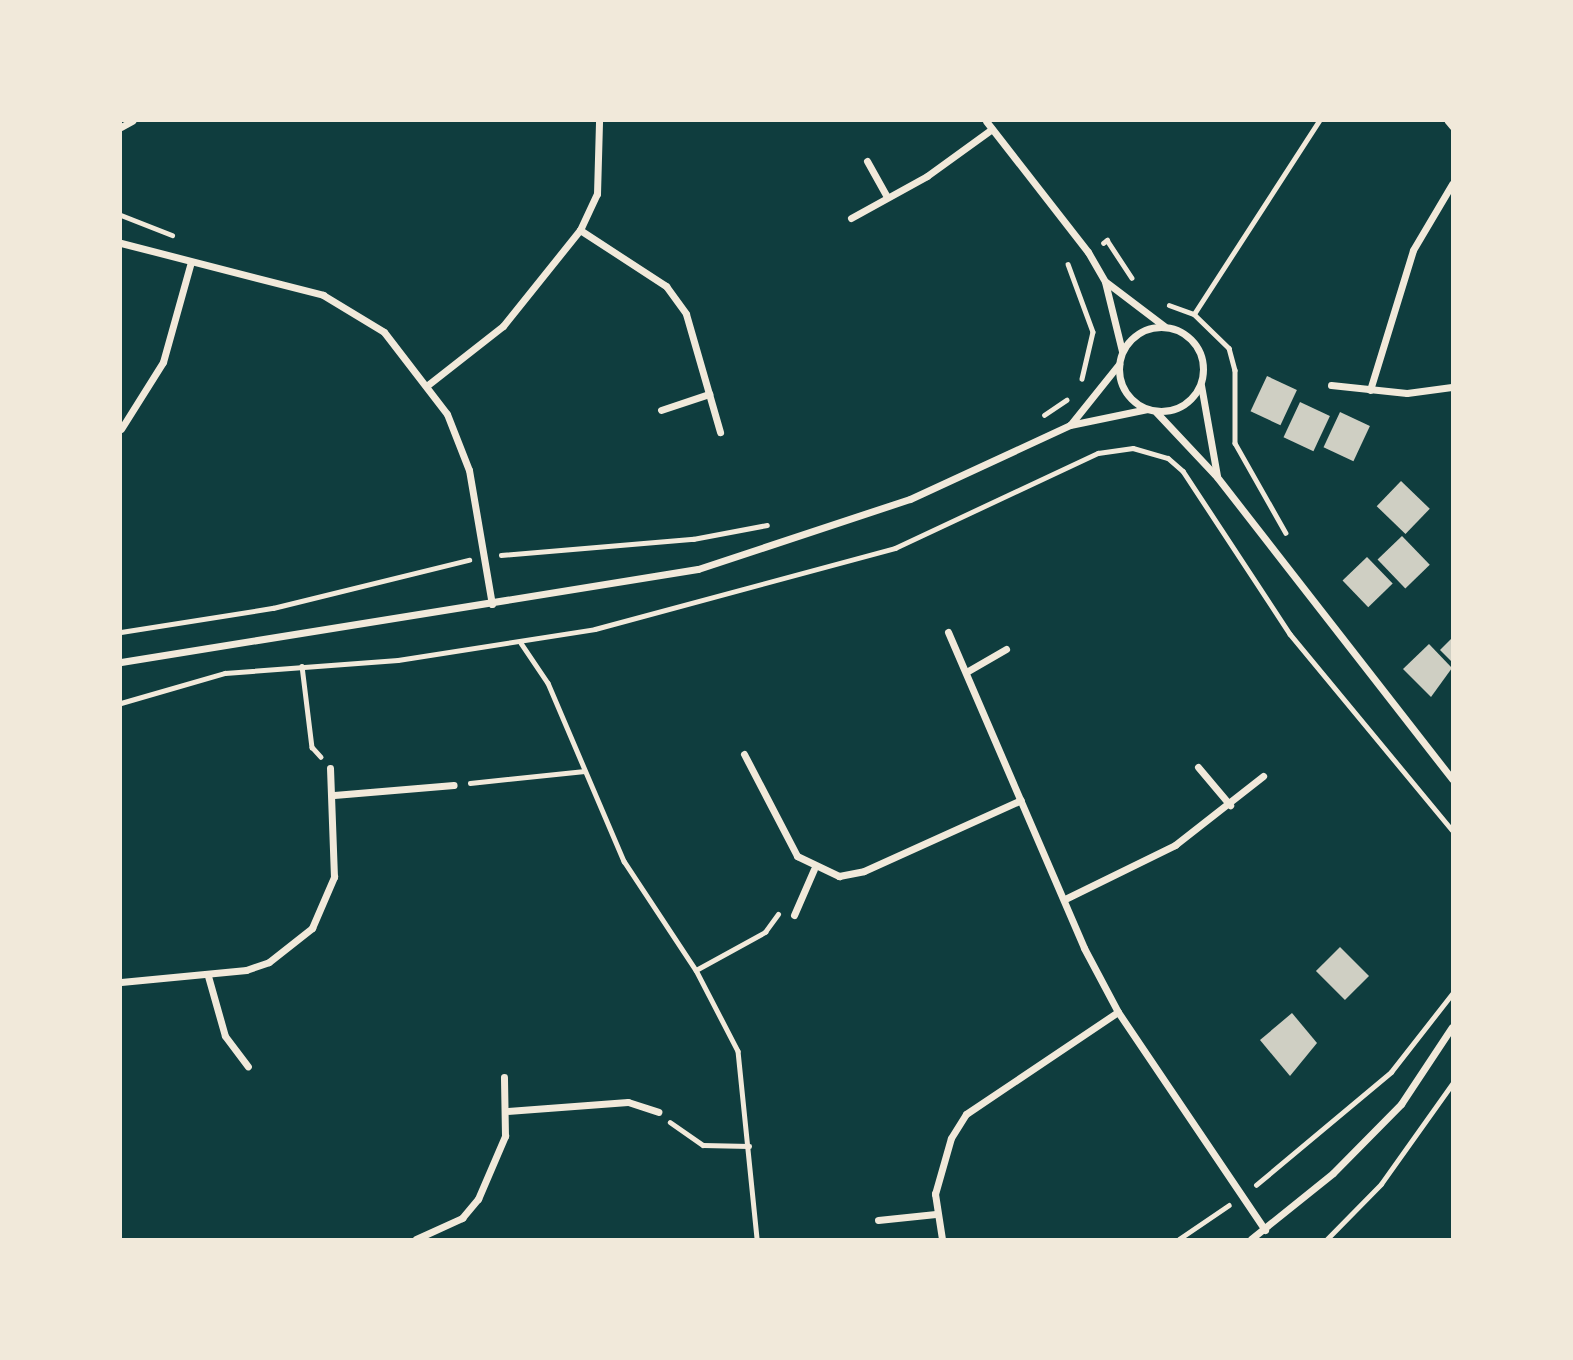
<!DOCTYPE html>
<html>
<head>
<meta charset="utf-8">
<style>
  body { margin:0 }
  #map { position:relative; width:1573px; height:1360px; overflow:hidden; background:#0f3d3e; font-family:Overpass,sans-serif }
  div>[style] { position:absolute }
  .building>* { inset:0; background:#cfcfc3; transform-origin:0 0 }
  .path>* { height:4.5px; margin:-2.25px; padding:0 2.25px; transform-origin:2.25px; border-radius:2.25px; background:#f1e9da }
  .minor>* { height:7px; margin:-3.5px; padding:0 3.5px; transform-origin:3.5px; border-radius:3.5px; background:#f1e9da }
  .minor>.ring { margin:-3.5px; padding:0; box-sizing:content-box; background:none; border:7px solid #f1e9da; border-radius:50% }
  span { translate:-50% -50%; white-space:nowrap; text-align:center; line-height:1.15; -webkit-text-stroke:7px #f1e9da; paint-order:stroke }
  .frame { position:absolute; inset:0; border:122px solid #f1e9da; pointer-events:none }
</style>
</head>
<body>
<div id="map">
  <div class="building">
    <div style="left:1267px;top:376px;width:33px;height:39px;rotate:25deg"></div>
    <div style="left:1300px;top:402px;width:33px;height:39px;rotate:25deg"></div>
    <div style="left:1340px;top:412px;width:33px;height:39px;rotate:25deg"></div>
    <div style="left:1401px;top:481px;width:40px;height:35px;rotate:44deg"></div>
    <div style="left:1402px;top:536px;width:40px;height:34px;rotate:46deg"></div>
    <div style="left:1367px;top:557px;width:37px;height:34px;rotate:46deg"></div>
    <div style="clip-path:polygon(1452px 638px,1452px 662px,1440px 650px)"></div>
    <div style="clip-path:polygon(1429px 644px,1452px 668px,1431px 697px,1403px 669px)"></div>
    <div style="left:1340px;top:947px;width:41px;height:34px;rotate:45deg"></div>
    <div style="clip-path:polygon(1292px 1013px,1317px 1043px,1290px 1076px,1260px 1040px)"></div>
  </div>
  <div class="path">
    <div style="left:1447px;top:121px;width:8px;rotate:50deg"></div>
    <div style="left:121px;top:215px;width:55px;rotate:21.4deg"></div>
    <div style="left:1103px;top:243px;width:5px;rotate:-37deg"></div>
    <div style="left:1107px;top:240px;width:45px;rotate:56.7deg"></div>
    <div style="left:1068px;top:264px;width:72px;rotate:69.8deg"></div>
    <div style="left:1093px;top:332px;width:48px;rotate:103.2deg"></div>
    <div style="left:1169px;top:305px;width:27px;rotate:20deg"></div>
    <div style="left:1194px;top:314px;width:49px;rotate:44.2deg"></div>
    <div style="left:1229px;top:348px;width:23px;rotate:75deg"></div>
    <div style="left:1235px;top:370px;width:73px;rotate:90deg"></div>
    <div style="left:1235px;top:443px;width:103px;rotate:60.5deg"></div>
    <div style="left:1194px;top:314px;width:230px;rotate:-57.1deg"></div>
    <div style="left:1044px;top:415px;width:27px;rotate:-34deg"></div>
    <div style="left:501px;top:555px;width:193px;rotate:-4.8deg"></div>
    <div style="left:693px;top:539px;width:75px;rotate:-10.7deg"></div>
    <div style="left:121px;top:632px;width:154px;rotate:-9deg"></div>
    <div style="left:273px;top:608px;width:202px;rotate:-13.8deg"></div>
    <div style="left:521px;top:643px;width:48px;rotate:56deg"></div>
    <div style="left:548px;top:683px;width:194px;rotate:66.9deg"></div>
    <div style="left:624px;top:861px;width:131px;rotate:56.6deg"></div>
    <div style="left:696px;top:970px;width:91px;rotate:62.6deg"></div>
    <div style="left:738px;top:1051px;width:189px;rotate:84.2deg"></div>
    <div style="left:302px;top:666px;width:82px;rotate:83deg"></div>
    <div style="left:312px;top:747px;width:13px;rotate:48deg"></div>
    <div style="left:121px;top:703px;width:108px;rotate:-16.1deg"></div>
    <div style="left:225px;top:673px;width:173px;rotate:-4.3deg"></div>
    <div style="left:398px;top:660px;width:199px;rotate:-8.9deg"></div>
    <div style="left:595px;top:629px;width:311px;rotate:-15.1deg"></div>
    <div style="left:895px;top:548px;width:224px;rotate:-25.1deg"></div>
    <div style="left:1098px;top:453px;width:35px;rotate:-8deg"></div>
    <div style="left:1133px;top:448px;width:36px;rotate:16deg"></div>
    <div style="left:1168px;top:458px;width:20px;rotate:41deg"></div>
    <div style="left:1183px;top:471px;width:195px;rotate:56.7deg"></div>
    <div style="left:1290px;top:634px;width:254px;rotate:50.4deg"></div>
    <div style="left:470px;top:783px;width:115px;rotate:-6deg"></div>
    <div style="left:696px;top:970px;width:79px;rotate:-28.8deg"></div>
    <div style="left:765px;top:932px;width:22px;rotate:-54deg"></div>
    <div style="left:670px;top:1122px;width:40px;rotate:34.9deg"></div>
    <div style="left:703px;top:1145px;width:46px;rotate:1.2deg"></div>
    <div style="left:1256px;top:1185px;width:176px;rotate:-39.9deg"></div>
    <div style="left:1391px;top:1072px;width:99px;rotate:-52deg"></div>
    <div style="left:1179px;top:1239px;width:60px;rotate:-34.2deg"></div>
    <div style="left:1327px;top:1239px;width:77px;rotate:-45.5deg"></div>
    <div style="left:1381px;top:1184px;width:123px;rotate:-54.6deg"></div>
  </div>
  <div class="minor">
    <div style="left:986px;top:121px;width:166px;rotate:52.1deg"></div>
    <div style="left:1088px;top:252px;width:34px;rotate:60deg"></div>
    <div style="left:1105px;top:282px;width:71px;rotate:76.2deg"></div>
    <div style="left:121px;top:127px;width:13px;rotate:-29deg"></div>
    <div style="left:867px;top:161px;width:41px;rotate:60.9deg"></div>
    <div style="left:851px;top:218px;width:87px;rotate:-28.9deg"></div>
    <div style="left:927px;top:176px;width:80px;rotate:-35.9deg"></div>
    <div style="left:580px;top:230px;width:103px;rotate:33.1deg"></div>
    <div style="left:666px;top:286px;width:34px;rotate:54deg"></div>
    <div style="left:686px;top:314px;width:123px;rotate:73.9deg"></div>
    <div style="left:121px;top:243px;width:209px;rotate:14.4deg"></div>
    <div style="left:323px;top:295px;width:71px;rotate:31.2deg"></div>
    <div style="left:384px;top:332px;width:103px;rotate:52.5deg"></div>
    <div style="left:447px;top:414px;width:60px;rotate:68.6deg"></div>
    <div style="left:469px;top:470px;width:136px;rotate:80.3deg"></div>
    <div style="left:1106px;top:282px;width:73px;rotate:37.2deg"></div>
    <div class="ring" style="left:1119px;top:327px;width:77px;height:77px"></div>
    <div style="left:429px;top:384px;width:94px;rotate:-38.1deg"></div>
    <div style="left:503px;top:326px;width:123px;rotate:-51.3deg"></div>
    <div style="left:580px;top:230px;width:40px;rotate:-65deg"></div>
    <div style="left:597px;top:194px;width:73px;rotate:-88.4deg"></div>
    <div style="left:1201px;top:385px;width:92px;rotate:80deg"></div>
    <div style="left:1331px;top:385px;width:76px;rotate:6deg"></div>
    <div style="left:1407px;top:393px;width:45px;rotate:-7.6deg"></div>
    <div style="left:1370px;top:390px;width:146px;rotate:-72.9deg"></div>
    <div style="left:1413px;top:250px;width:77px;rotate:-59.4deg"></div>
    <div style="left:661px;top:410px;width:51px;rotate:-18.4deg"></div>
    <div style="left:1156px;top:412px;width:89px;rotate:46.8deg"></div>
    <div style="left:1217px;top:477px;width:383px;rotate:52.1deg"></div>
    <div style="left:1071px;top:424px;width:77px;rotate:-51.3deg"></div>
    <div style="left:121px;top:429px;width:79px;rotate:-57.9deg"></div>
    <div style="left:163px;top:362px;width:104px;rotate:-74.4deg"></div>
    <div style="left:948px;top:632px;width:344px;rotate:66.7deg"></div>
    <div style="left:1084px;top:948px;width:72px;rotate:62deg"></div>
    <div style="left:1118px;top:1012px;width:263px;rotate:56deg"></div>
    <div style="left:121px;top:662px;width:584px;rotate:-9.16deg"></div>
    <div style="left:698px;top:569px;width:223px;rotate:-18.3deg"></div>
    <div style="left:910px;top:499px;width:176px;rotate:-24.8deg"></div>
    <div style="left:1070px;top:425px;width:79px;rotate:-11.7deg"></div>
    <div style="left:968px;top:671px;width:44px;rotate:-30.1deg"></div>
    <div style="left:744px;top:754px;width:115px;rotate:62.5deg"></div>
    <div style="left:797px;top:856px;width:47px;rotate:25.5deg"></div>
    <div style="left:839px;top:876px;width:25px;rotate:-11deg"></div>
    <div style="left:864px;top:871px;width:172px;rotate:-24.3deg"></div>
    <div style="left:1198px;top:767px;width:50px;rotate:49.9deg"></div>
    <div style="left:334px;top:795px;width:120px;rotate:-4.8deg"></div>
    <div style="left:1065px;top:899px;width:123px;rotate:-26.1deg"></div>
    <div style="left:1175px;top:845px;width:112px;rotate:-38.1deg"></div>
    <div style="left:794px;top:915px;width:50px;rotate:-66.5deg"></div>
    <div style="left:208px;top:976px;width:62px;rotate:74.2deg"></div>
    <div style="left:225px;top:1036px;width:38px;rotate:53deg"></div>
    <div style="left:121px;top:982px;width:126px;rotate:-5.5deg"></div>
    <div style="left:246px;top:970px;width:24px;rotate:-19deg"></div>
    <div style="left:269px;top:962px;width:55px;rotate:-38.3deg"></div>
    <div style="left:312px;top:928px;width:56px;rotate:-66.7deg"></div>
    <div style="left:334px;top:877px;width:109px;rotate:-92.1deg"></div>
    <div style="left:506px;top:1111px;width:122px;rotate:-4.2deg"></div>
    <div style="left:628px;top:1102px;width:32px;rotate:18deg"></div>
    <div style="left:878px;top:1220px;width:58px;rotate:-5.9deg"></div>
    <div style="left:416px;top:1239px;width:51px;rotate:-24.5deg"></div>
    <div style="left:462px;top:1218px;width:25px;rotate:-50deg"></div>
    <div style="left:478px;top:1199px;width:69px;rotate:-66.8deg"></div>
    <div style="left:505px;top:1136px;width:59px;rotate:-91deg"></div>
    <div style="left:942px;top:1239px;width:46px;rotate:-98.8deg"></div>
    <div style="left:935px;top:1194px;width:58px;rotate:-74.1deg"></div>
    <div style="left:951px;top:1138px;width:28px;rotate:-58deg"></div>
    <div style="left:966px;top:1114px;width:183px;rotate:-33.9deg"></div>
    <div style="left:1251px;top:1239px;width:105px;rotate:-38.8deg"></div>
    <div style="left:1333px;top:1173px;width:97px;rotate:-45.4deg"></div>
    <div style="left:1401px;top:1104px;width:92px;rotate:-56.5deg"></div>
  </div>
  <div class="frame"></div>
</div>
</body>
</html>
